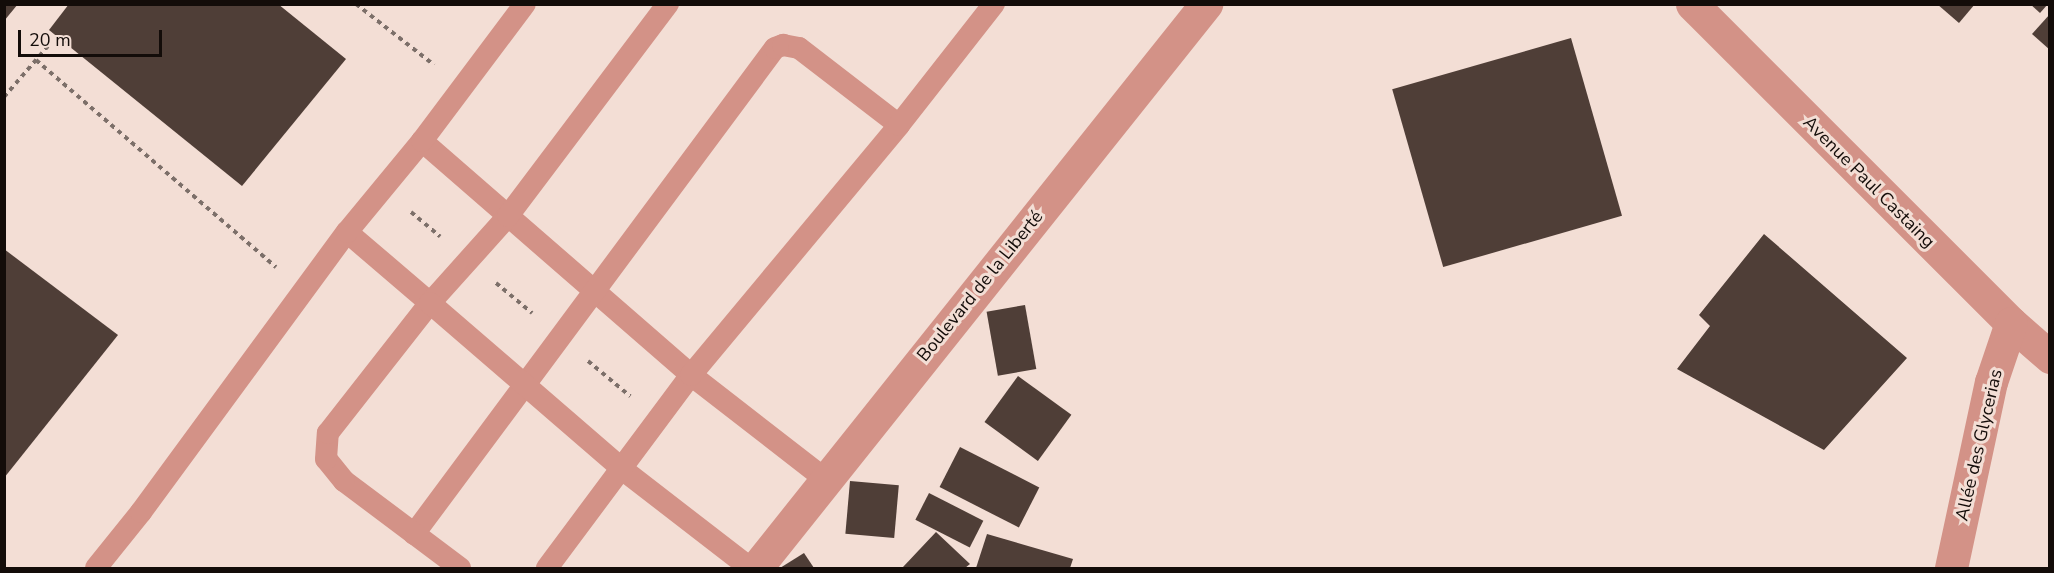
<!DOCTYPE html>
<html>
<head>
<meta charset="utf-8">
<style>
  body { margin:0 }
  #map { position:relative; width:2054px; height:573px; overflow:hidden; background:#f3ded5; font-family:"Nunito Sans",sans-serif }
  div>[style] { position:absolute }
  .building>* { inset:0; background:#4f3e37; transform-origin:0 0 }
  .path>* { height:4px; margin-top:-2px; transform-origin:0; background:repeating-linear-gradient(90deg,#7c6f69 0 4.5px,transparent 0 9px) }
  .service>* { height:22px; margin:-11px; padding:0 11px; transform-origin:11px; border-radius:11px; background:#d39287 }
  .minor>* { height:33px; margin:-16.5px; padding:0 16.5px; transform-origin:16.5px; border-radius:16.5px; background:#d39287 }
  span { translate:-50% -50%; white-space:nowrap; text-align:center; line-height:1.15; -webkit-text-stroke:6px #f3ded5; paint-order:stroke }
  .street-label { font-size:18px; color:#130c09 }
  .frame { position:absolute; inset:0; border:6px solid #130c09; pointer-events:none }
  .scale { position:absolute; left:18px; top:30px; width:144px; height:27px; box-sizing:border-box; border:3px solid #130c09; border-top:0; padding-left:8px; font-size:18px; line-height:21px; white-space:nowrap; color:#130c09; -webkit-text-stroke:4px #f3ded5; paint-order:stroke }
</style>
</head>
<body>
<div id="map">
  <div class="building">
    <div style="clip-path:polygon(4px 4px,18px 4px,4px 21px)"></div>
    <div style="clip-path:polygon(69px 4px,278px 4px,346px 59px,242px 186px,49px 30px)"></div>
    <div style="clip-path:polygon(1937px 4px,1975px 4px,1959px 23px)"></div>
    <div style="clip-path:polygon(2030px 4px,2048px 4px,2040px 13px)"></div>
    <div style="clip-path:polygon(2050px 14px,2050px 50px,2032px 34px)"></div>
    <div style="left:1571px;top:38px;width:185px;height:186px;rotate:74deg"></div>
    <div style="clip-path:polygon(1764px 234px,1907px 358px,1824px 450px,1677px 369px,1710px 326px,1699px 315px)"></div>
    <div style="clip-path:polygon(4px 249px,118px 335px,4px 478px)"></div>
    <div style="left:1025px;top:305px;width:65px;height:39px;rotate:80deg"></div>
    <div style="left:1018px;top:376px;width:66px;height:57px;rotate:36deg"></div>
    <div style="left:960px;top:447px;width:89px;height:45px;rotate:27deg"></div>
    <div style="left:850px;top:481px;width:49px;height:53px;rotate:5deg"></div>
    <div style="left:929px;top:493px;width:61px;height:30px;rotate:27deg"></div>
    <div style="clip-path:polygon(936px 532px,970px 564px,965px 568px,904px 568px,903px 567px)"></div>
    <div style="clip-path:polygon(987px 534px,1073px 559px,1070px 568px,976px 568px)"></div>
    <div style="clip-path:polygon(804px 553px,814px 568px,780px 568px)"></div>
  </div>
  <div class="path">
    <div style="left:356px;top:4px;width:99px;rotate:38deg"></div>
    <div style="left:36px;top:60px;width:317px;rotate:40.8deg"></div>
    <div style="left:4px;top:97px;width:67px;rotate:-49.2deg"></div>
    <div style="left:411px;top:212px;width:38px;rotate:40deg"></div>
    <div style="left:496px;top:283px;width:47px;rotate:39.8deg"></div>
    <div style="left:588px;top:361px;width:55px;rotate:39.8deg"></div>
  </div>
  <div class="service">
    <div style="left:422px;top:141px;width:357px;rotate:41deg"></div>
    <div style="left:691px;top:375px;width:170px;rotate:37.8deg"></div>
    <div style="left:347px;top:232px;width:109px;rotate:40.5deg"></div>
    <div style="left:430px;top:303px;width:117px;rotate:-48.1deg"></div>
    <div style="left:508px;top:216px;width:266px;rotate:-53deg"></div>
    <div style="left:414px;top:534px;width:605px;rotate:-53.4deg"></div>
    <div style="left:775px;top:48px;width:9px;rotate:-21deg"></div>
    <div style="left:783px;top:45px;width:16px;rotate:11deg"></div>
    <div style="left:799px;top:48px;width:126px;rotate:37.6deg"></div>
    <div style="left:96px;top:568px;width:72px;rotate:-51.2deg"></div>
    <div style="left:141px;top:512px;width:348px;rotate:-53.7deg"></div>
    <div style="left:347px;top:232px;width:118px;rotate:-50.5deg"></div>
    <div style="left:422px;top:141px;width:171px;rotate:-53.1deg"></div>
    <div style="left:460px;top:568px;width:145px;rotate:-143.1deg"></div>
    <div style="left:344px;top:481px;width:28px;rotate:-129deg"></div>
    <div style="left:326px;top:459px;width:26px;rotate:-86deg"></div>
    <div style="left:328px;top:433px;width:165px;rotate:-51.9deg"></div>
    <div style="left:430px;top:303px;width:254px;rotate:40.8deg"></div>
    <div style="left:622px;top:469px;width:162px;rotate:37.7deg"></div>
    <div style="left:547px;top:568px;width:241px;rotate:-53.3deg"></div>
    <div style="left:691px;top:375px;width:325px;rotate:-50.2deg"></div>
    <div style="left:899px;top:125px;width:154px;rotate:-51.9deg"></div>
  </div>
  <div class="minor">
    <div style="left:1692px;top:4px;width:451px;rotate:45deg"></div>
    <div style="left:2011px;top:323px;width:52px;rotate:41.1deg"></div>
    <div style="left:756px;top:568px;width:722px;rotate:-51.41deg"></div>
    <div style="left:1951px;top:568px;width:190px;rotate:-77.9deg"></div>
    <div style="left:1991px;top:382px;width:62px;rotate:-71.3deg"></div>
  </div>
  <div class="street-label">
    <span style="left:1869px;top:182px;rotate:45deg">Avenue Paul Castaing</span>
    <span style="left:980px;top:286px;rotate:-51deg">Boulevard de la Liberté</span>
    <span style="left:1979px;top:445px;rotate:-77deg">Allée des Glycerias</span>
  </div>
  <div class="frame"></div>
  <div class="scale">20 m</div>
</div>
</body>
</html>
